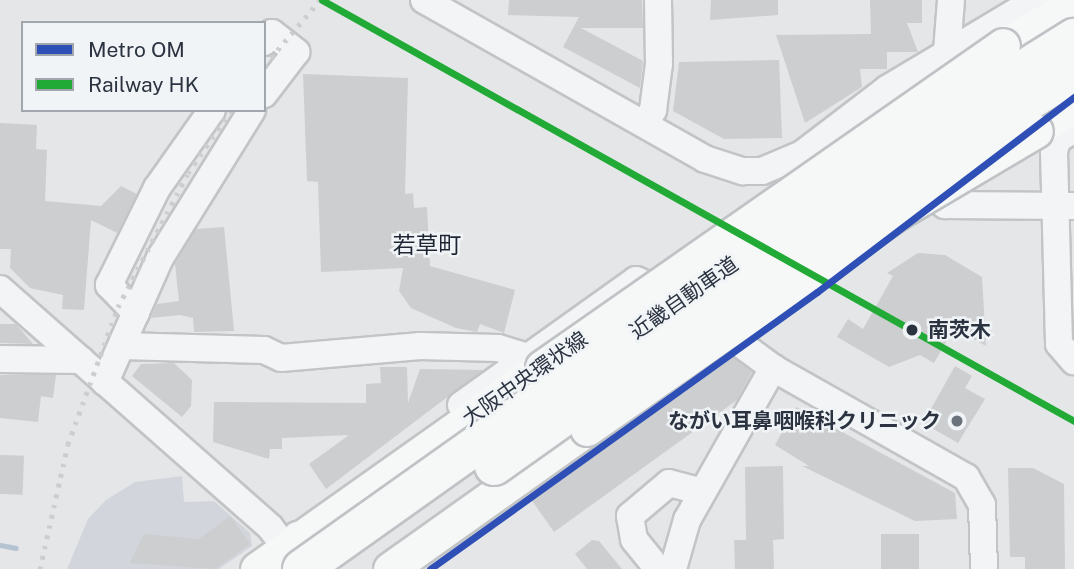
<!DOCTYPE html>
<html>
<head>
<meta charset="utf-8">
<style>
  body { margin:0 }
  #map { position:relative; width:1074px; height:569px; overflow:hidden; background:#e4e6e8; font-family:"Public Sans","Noto Sans JP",sans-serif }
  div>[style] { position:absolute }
  .built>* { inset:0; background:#d2d5db }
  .stream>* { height:5px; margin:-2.5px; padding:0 2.5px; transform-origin:2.5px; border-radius:2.5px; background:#b4c2d1 }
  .building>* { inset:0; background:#ccced0; transform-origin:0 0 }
  .roads { filter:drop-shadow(2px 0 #c2c4c6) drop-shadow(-2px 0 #c2c4c6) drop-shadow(0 2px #c2c4c6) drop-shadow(0 -2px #c2c4c6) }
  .minor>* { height:26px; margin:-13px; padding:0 13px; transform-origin:13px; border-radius:13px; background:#f2f4f5 }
  .major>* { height:33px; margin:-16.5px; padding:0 16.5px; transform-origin:16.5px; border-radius:16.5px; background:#f6f7f7 }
  .rail>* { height:5px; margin-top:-2.5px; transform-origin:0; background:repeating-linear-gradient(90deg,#cccdcf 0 3.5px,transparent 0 10.5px) }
  .bridges { filter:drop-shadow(2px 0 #c0c3c6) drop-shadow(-2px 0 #c0c3c6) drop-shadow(0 2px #c0c3c6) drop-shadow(0 -2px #c0c3c6) }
  .major-bridge>* { height:33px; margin:-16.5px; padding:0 16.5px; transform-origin:16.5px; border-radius:16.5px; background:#f6f7f7 }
  .highway-bridge>* { height:38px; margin:-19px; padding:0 19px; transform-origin:19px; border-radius:19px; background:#f6f7f7 }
  .rail-1>* { height:7px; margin:-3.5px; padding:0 3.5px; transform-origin:3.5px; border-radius:3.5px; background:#21ab36 }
  .metro-1>* { height:7px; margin:-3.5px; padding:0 3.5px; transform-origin:3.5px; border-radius:3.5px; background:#2e4fb5 }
  .dots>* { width:19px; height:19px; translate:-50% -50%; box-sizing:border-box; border:4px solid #f1f4f7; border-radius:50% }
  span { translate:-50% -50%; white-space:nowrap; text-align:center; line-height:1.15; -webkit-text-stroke:5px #f1f4f7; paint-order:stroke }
  .street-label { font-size:21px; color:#2b3341 }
  .stop-label { font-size:21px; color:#2b3341; font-weight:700 }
  .left { translate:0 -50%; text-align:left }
  .poi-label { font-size:21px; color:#2b3341; font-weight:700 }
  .right { translate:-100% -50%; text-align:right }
  .neighbourhood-label { font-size:23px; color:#1d2432 }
  .legend { position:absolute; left:21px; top:21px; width:245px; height:91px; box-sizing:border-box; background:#f1f4f7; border:2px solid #a2a7ae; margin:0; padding:9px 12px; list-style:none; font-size:21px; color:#2b3341 }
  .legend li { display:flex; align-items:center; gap:14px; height:35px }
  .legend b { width:35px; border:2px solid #a2a7ae }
</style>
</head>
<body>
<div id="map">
  <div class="built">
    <div style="clip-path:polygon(182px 476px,184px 502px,214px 501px,250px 533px,252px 546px,219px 569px,67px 569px,88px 519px,106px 500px,135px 482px)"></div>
  </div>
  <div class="stream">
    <div style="left:0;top:545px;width:16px;rotate:11deg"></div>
  </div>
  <div class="building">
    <div style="clip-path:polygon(509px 0,642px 0,643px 28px,581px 28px,643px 61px,640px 88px,563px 47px,579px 17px,508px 15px)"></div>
    <div style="clip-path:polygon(711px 0,778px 0,778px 15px,710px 20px)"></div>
    <div style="clip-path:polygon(870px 0,922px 0,922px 23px,907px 23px,918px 52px,887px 52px,887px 69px,860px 69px,862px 87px,805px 123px,776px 35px,871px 34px)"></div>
    <div style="clip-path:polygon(779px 60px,782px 138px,724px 139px,673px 111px,679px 62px)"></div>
    <div style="clip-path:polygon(303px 74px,408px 78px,405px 194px,413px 193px,414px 208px,427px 207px,430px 266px,515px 290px,504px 333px,480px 324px,477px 332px,456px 328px,411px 308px,399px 291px,403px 268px,321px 272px,318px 182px,307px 181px)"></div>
    <div style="clip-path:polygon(0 123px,37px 125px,36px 149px,47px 150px,45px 201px,101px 206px,121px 186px,137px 194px,117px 233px,91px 220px,84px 310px,62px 309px,63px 295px,30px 288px,10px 268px,11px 249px,0 249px)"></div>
    <div style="clip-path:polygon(224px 227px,234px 331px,194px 332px,193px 318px,180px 315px,151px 318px,157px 304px,179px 301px,175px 264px,196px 229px)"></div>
    <div style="clip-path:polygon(918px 253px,945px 255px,982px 277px,986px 346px,954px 328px,934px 363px,920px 355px,889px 367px,837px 337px,848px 319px,863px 329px,893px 276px,887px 273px)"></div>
    <div style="clip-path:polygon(0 324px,16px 324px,33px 344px,0 343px)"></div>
    <div style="clip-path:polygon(728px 354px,752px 372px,737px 400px,554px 532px,528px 495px)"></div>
    <div style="clip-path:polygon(174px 363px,192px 380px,191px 406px,182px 417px,132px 376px,141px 364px)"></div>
    <div style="clip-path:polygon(955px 366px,972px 376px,965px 388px,985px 399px,958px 443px,923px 423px)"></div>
    <div style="clip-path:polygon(380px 367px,407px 367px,408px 403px,420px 369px,483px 370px,326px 489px,309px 464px,349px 435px,282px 438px,282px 449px,270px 449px,269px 459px,213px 442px,214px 402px,366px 403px,366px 384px,381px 383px)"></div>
    <div style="clip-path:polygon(0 375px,56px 375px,53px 398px,41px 396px,38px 422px,0 418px)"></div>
    <div style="clip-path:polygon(796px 407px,955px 493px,957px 519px,915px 521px,802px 466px,809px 466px,775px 445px)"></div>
    <div style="left:0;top:455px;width:24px;height:39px;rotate:2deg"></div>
    <div style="clip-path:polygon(783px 466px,784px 539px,773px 540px,774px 569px,735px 569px,734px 540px,746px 540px,745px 467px)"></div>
    <div style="clip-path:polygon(1008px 468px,1033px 468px,1064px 484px,1065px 569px,1025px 569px,1025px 557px,1010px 557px)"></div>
    <div style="clip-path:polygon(230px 516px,250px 544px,215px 569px,130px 563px,144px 534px,199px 539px)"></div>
    <div style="left:881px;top:534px;width:38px;height:35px"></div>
    <div style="clip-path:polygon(592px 540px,599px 541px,622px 569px,587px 569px,575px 554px)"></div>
  </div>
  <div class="roads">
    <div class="minor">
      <div style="left:424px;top:0;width:323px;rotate:29.5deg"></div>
      <div style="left:705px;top:159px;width:40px;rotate:18deg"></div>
      <div style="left:743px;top:171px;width:19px"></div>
      <div style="left:762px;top:171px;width:43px;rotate:-23deg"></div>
      <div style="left:802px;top:154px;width:107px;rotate:-37.4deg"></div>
      <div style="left:887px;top:89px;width:174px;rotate:-30.9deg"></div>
      <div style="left:264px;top:42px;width:12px;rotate:-48deg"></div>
      <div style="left:272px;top:33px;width:31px;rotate:38deg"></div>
      <div style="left:296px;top:52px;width:53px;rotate:127.3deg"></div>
      <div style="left:947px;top:51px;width:51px;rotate:-85.5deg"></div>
      <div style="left:644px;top:124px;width:17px;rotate:-57deg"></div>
      <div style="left:653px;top:110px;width:46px;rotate:-82.6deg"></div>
      <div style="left:659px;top:64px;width:64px;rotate:-90.9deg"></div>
      <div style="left:1074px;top:129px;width:20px;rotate:147deg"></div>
      <div style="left:1057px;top:140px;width:12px;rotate:104deg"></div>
      <div style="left:1054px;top:152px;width:192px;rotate:88.5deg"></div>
      <div style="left:1059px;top:344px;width:23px;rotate:49deg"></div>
      <div style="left:916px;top:184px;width:36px;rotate:36deg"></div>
      <div style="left:945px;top:205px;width:129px;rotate:0.4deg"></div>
      <div style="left:0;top:289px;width:360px;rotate:41.4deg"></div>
      <div style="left:270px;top:527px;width:26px;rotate:53deg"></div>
      <div style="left:286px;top:548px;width:17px;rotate:-50deg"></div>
      <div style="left:136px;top:313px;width:39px;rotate:-134deg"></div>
      <div style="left:109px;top:285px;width:108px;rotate:-63.7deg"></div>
      <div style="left:157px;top:188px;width:95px;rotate:-54.8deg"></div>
      <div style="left:712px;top:323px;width:76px;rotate:36.4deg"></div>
      <div style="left:122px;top:346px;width:142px;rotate:1.6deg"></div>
      <div style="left:264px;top:350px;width:19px;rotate:25deg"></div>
      <div style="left:281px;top:358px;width:140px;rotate:-4.9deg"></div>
      <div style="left:420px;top:346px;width:78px;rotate:1.5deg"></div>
      <div style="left:498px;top:348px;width:30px;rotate:17deg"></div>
      <div style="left:0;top:359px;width:81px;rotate:0.7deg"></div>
      <div style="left:105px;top:382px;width:136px;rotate:-66.1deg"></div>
      <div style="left:160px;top:258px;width:174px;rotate:-58.1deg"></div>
      <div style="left:461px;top:405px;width:215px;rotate:-35.5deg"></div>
      <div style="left:636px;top:280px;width:35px;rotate:24deg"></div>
      <div style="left:658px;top:569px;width:38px;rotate:-129deg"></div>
      <div style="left:634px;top:539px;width:23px;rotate:-100deg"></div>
      <div style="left:630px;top:516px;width:51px;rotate:-40.2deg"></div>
      <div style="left:669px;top:483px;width:34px;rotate:15deg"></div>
      <div style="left:673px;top:569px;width:51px;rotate:-74.1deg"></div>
      <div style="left:687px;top:520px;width:175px;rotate:-60.5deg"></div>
      <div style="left:773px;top:368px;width:222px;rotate:29.5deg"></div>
      <div style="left:966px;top:477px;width:32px;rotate:60deg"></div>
      <div style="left:982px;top:505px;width:64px;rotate:88.2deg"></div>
    </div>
    <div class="major">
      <div style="left:1003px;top:45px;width:82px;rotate:-30deg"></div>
      <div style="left:1036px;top:131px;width:45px;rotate:-33.3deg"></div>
      <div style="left:257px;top:569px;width:349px;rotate:-35.3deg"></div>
      <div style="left:390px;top:569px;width:242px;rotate:-35.4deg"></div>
    </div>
  </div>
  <div class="rail">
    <div style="left:264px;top:66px;width:87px;rotate:-49.7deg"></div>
    <div style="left:40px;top:569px;width:128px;rotate:-77.4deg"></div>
    <div style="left:68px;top:444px;width:146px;rotate:-69.9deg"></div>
    <div style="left:118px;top:307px;width:151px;rotate:-62.4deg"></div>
    <div style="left:188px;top:173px;width:76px;rotate:-55.7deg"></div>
  </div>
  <div class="bridges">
    <div class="major-bridge">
      <div style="left:542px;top:367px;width:562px;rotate:-34.93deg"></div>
      <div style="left:587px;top:429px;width:372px;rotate:-34.9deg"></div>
      <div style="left:892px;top:216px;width:167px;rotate:-30.6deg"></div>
    </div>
    <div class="highway-bridge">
      <div style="left:494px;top:466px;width:468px;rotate:-35.4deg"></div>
      <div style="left:876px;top:195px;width:233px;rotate:-31.6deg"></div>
      <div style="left:302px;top:569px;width:686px;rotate:-35.38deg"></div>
      <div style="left:861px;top:172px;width:252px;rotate:-32.2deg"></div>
    </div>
  </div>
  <div class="rail-1">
    <div style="left:322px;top:0;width:862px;rotate:29.24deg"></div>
  </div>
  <div class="metro-1">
    <div style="left:430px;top:569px;width:476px;rotate:-35.6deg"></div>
    <div style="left:817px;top:292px;width:323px;rotate:-37.2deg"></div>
  </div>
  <div class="dots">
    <div style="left:912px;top:330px;background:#2b3341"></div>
    <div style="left:957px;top:421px;background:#6c727b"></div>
  </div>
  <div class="street-label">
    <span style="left:684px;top:298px;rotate:-35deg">近畿自動車道</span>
    <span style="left:525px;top:379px;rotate:-35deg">大阪中央環状線</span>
  </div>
  <div class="stop-label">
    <span class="left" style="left:928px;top:330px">南茨木</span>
  </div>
  <div class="poi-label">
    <span class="right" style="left:941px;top:421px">ながい耳鼻咽喉科クリニック</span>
  </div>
  <div class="neighbourhood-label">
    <span style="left:427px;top:245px">若草町</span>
  </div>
  <ul class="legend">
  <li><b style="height:9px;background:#2e4fb5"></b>Metro OM</li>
  <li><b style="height:9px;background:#21ab36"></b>Railway HK</li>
  </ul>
</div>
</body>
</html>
